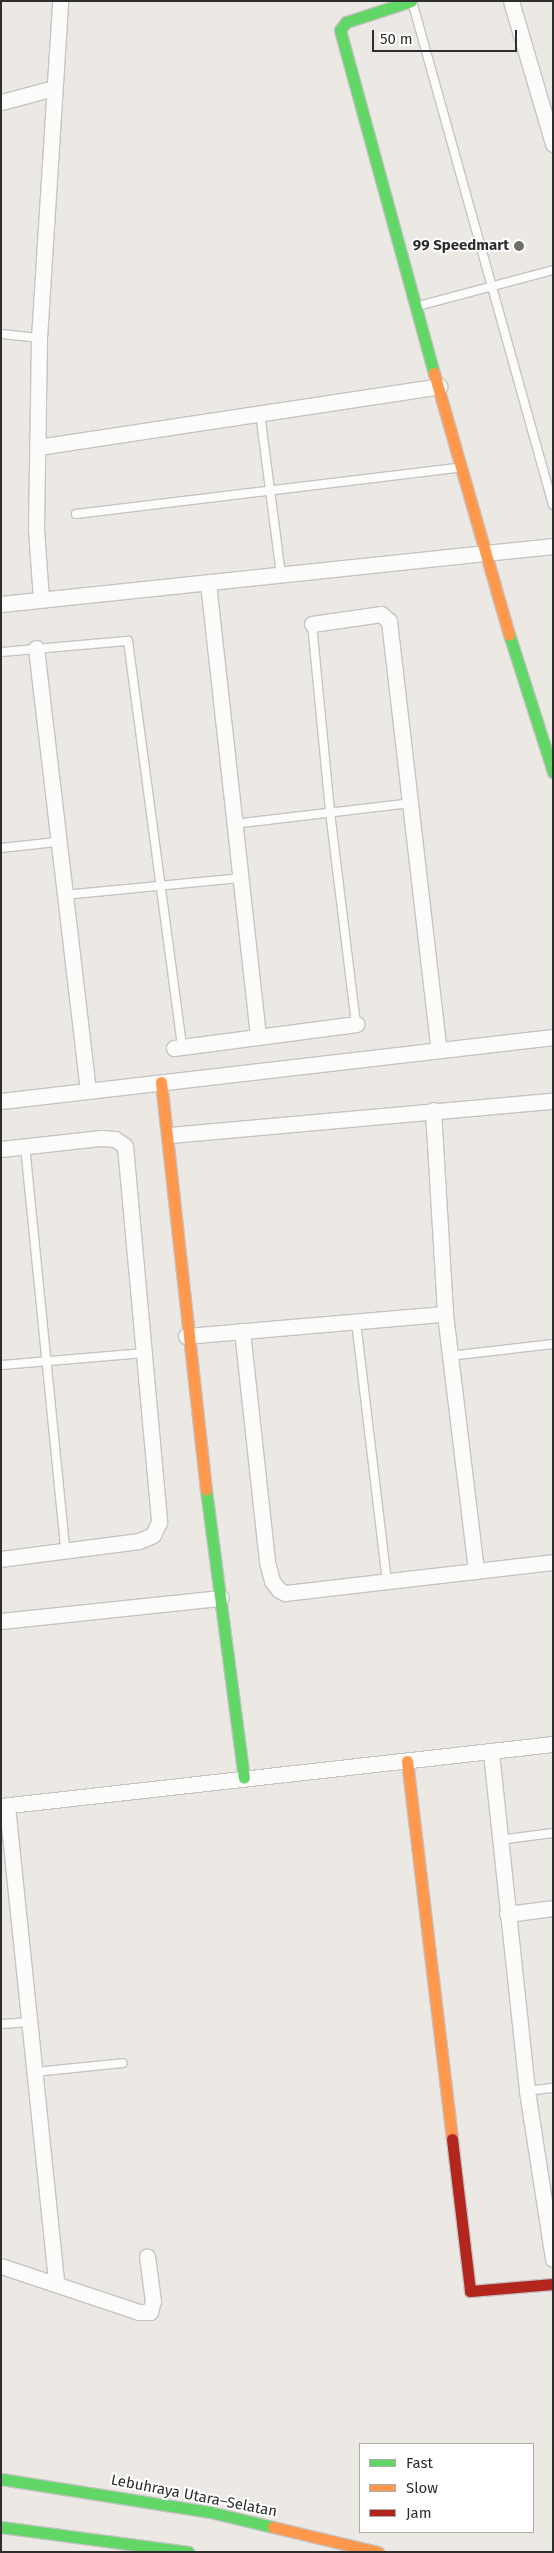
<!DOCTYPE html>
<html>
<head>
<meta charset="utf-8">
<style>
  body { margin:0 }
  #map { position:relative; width:554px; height:2553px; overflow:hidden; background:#ece8e4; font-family:"Fira Sans",sans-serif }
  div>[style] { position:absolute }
  .roads { filter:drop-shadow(1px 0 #c5c4c5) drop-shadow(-1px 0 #c5c4c5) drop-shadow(0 1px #c5c4c5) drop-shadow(0 -1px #c5c4c5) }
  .lane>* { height:8px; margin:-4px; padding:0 4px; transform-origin:4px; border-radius:4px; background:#fcfcfb }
  .street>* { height:15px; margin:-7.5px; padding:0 7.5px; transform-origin:7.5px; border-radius:7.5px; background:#fcfcfb }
  .fast>* { height:11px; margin:-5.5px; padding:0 5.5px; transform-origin:5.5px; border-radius:5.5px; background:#63d668 }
  .slow>* { height:11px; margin:-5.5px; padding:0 5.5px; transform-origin:5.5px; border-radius:5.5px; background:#ff974d }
  .jam>* { height:11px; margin:-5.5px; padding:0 5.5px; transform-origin:5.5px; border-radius:5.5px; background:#b3261e }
  .dots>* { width:14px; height:14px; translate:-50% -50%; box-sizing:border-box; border:2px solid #fff; border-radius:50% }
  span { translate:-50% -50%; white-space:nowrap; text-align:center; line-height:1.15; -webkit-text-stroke:4px #fff; paint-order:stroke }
  .poi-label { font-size:15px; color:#2e2e2e; font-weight:700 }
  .right { translate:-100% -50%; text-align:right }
  .street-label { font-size:15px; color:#2e2e2e }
  .frame { position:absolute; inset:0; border:2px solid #2e2e2e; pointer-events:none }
  .legend { position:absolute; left:359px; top:2443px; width:175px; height:90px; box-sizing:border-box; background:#fff; border:1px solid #ababab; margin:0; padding:6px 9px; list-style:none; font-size:15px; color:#2e2e2e }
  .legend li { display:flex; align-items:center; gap:10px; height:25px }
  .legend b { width:25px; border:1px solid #ababab }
  .scale { position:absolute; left:372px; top:30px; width:145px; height:22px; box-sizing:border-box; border:2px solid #2e2e2e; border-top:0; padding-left:6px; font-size:15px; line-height:18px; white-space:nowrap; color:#2e2e2e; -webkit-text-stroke:4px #fff; paint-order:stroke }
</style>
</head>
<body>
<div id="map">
  <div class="roads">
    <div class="lane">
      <div style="left:412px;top:1px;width:523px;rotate:74.37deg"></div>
      <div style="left:418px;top:306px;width:140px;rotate:-14.9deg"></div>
      <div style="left:1px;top:334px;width:38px;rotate:6deg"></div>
      <div style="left:260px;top:413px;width:162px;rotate:82.6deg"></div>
      <div style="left:76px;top:514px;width:385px;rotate:-6.9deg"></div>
      <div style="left:312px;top:624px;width:189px;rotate:84.5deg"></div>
      <div style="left:330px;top:812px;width:214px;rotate:83deg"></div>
      <div style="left:1px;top:652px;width:127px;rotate:-5deg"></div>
      <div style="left:128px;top:641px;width:410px;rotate:82.4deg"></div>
      <div style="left:233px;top:824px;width:179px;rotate:-6.7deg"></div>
      <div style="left:1px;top:848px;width:56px;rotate:-6.1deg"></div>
      <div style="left:64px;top:895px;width:176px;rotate:-5.5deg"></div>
      <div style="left:25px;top:1146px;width:406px;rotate:84.3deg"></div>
      <div style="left:356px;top:1322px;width:262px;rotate:83.2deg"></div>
      <div style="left:449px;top:1356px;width:105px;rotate:-6.6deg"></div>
      <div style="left:1px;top:1365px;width:143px;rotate:-4.8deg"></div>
      <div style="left:499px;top:1840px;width:54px;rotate:-7.4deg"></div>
      <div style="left:1px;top:2024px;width:29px;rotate:-4deg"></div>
      <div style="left:35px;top:2072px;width:88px;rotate:-5.8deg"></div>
      <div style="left:527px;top:2091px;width:26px;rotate:-7deg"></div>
    </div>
    <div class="street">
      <div style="left:511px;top:1px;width:149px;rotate:73.6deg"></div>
      <div style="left:1px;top:102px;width:55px;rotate:-14.8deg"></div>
      <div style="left:38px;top:447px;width:406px;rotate:-8.6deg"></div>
      <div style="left:208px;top:583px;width:456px;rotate:83.7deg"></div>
      <div style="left:41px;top:599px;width:70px;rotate:-94.1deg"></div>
      <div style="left:36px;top:529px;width:191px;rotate:-89.1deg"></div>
      <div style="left:39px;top:338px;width:338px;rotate:-86.4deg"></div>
      <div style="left:1px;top:604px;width:555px;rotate:-6deg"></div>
      <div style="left:312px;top:624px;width:70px;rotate:-8.2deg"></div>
      <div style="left:381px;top:614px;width:11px;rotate:41deg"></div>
      <div style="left:389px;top:621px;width:432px;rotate:83.4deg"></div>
      <div style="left:36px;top:648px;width:446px;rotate:83.3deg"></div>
      <div style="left:174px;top:1048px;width:184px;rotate:-7.5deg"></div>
      <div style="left:1px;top:1101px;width:556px;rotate:-6.61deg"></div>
      <div style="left:433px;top:1110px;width:204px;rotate:86.6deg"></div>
      <div style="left:445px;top:1314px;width:259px;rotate:83.1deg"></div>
      <div style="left:169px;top:1135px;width:386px;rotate:-5.1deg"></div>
      <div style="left:1px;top:1149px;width:101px;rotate:-6.3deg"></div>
      <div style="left:101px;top:1138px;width:14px;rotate:4deg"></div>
      <div style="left:115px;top:1139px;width:12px;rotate:35deg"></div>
      <div style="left:125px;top:1146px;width:378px;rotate:84.8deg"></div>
      <div style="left:159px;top:1522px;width:14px;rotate:115deg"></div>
      <div style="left:153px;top:1535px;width:15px;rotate:157deg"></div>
      <div style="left:139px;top:1541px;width:139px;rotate:172.6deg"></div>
      <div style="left:242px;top:1331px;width:232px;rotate:83.8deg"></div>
      <div style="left:267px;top:1562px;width:20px;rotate:75deg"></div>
      <div style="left:272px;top:1581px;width:11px;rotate:52deg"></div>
      <div style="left:279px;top:1590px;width:7px;rotate:27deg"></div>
      <div style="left:285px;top:1593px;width:270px;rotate:-6.6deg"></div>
      <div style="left:186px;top:1336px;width:260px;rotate:-4.9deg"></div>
      <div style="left:1px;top:1621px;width:221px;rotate:-6deg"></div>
      <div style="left:491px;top:1753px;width:340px;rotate:83.9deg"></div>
      <div style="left:527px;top:2091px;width:170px;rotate:81.2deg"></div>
      <div style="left:1px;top:1806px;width:555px;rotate:-6.41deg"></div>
      <div style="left:7px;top:1806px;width:480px;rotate:84.1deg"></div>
      <div style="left:507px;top:1914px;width:46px;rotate:-7.4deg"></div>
      <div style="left:1px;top:2266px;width:145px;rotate:18.4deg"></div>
      <div style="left:139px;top:2312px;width:11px"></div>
      <div style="left:150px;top:2312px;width:11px;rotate:-75deg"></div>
      <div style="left:153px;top:2301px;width:45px;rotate:-97.6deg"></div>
    </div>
    <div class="fast">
      <div style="left:411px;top:1px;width:68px;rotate:162.1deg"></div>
      <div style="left:346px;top:22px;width:10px;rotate:127deg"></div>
      <div style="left:340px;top:30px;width:356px;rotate:74.7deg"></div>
      <div style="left:509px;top:634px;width:145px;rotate:72.3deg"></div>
      <div style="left:206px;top:1490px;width:290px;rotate:82.5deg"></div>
      <div style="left:1px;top:2479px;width:212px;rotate:9deg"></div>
      <div style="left:210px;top:2512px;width:65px;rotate:13.4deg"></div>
      <div style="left:1px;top:2527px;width:189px;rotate:7.6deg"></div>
    </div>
    <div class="slow">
      <div style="left:434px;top:373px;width:272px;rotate:74deg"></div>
      <div style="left:161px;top:1082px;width:410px;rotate:83.7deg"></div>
      <div style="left:407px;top:1761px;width:381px;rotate:83.2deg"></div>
      <div style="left:273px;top:2527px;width:108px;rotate:13.4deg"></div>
    </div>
    <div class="jam">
      <div style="left:452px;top:2139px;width:153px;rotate:83.2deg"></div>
      <div style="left:470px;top:2291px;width:83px;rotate:-4.8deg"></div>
    </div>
  </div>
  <div class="dots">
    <div style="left:519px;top:246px;background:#706f6e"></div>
  </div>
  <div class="poi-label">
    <span class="right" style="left:509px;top:246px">99 Speedmart</span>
  </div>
  <div class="street-label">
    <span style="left:194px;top:2496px;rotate:11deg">Lebuhraya Utara–Selatan</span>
  </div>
  <div class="frame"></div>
  <ul class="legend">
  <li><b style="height:6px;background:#63d668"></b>Fast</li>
  <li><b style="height:6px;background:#ff974d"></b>Slow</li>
  <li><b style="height:6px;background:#b3261e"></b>Jam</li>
  </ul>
  <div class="scale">50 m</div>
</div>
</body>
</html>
